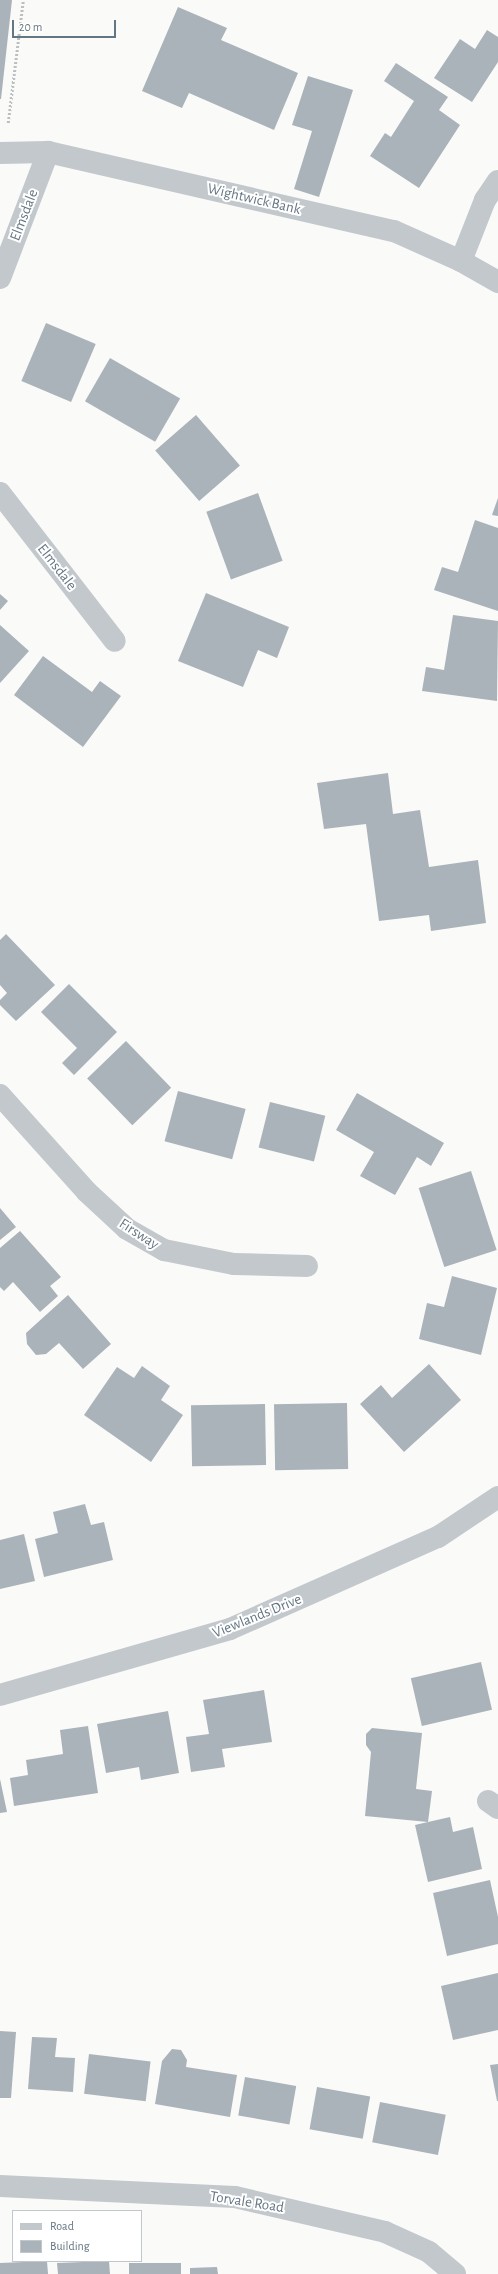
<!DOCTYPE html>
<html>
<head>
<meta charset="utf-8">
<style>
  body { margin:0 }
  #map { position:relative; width:498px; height:2274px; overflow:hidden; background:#fafaf8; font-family:"Alegreya Sans",sans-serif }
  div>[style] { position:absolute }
  .building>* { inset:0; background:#aab3b9; transform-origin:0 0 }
  .path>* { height:2.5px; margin-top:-1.25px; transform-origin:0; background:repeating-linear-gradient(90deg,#bbbfc2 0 2px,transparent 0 4px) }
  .minor>* { height:22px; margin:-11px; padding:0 11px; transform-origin:11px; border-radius:11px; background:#c3c8cc }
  span { translate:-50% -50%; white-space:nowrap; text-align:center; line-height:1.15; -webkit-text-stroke:4px #fff; paint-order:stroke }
  .street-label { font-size:15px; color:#657683 }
  .legend { position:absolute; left:12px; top:2210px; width:130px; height:52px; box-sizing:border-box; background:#fff; border:1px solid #c1c8cd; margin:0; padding:5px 7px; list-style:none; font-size:12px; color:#657683 }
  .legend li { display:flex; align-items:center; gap:8px; height:20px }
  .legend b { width:20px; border:1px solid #c1c8cd }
  .scale { position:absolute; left:12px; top:20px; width:104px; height:18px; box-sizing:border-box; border:2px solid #657683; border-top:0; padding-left:5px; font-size:12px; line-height:14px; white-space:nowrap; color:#657683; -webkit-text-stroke:3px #fff; paint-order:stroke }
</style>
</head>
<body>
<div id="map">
  <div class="building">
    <div style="clip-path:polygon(0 0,12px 0,1px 99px,0 99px)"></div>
    <div style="clip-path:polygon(178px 7px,227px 28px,221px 40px,298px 73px,274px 130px,189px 93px,182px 108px,142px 91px)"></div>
    <div style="clip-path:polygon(487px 30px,498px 37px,498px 62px,472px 102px,434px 78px,460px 39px,475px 49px)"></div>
    <div style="clip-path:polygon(396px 63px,448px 97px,439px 110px,460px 125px,419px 188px,370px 156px,385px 133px,391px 137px,414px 101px,384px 81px)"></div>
    <div style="clip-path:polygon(308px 76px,353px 90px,319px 197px,294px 189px,312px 131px,292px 125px)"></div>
    <div style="left:46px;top:323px;width:54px;height:63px;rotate:23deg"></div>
    <div style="left:110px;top:358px;width:81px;height:50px;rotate:30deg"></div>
    <div style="left:196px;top:415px;width:67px;height:54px;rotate:49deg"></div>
    <div style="left:258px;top:493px;width:72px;height:55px;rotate:70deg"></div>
    <div style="clip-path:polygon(498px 498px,498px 516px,492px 515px)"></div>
    <div style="clip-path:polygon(475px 520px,498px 528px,498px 611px,434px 590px,442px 567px,458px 572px)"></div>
    <div style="clip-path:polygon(206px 593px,289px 627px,277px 658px,258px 650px,243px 687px,178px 661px)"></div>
    <div style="clip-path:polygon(0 594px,8px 601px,0 610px)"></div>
    <div style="clip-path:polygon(453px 615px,498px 621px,497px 701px,422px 691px,426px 667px,444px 670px)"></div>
    <div style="clip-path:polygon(0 625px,29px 651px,0 683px)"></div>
    <div style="clip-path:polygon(43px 656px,92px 692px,100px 681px,121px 696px,83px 747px,14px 695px)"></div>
    <div style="clip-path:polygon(388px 773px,393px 814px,420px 810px,429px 867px,478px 860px,486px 923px,431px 931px,429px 915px,379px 921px,366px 824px,324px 829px,317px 783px)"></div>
    <div style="clip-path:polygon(6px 934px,55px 985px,16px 1021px,0 1005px,0 1000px,7px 993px,0 985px,0 940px)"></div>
    <div style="clip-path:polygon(69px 984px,117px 1032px,74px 1075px,62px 1063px,77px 1048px,41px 1012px)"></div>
    <div style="left:126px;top:1041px;width:65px;height:54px;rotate:46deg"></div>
    <div style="left:178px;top:1091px;width:70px;height:52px;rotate:15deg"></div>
    <div style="clip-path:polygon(357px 1093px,444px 1143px,431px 1166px,417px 1157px,395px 1195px,360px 1176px,374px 1152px,336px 1130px)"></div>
    <div style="left:270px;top:1102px;width:57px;height:47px;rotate:14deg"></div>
    <div style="left:471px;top:1171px;width:83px;height:55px;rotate:72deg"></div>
    <div style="clip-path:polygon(0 1208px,16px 1227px,0 1240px)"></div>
    <div style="clip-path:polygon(20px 1231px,61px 1277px,50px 1286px,58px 1296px,40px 1312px,13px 1282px,4px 1291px,0 1287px,0 1248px)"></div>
    <div style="clip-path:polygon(452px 1276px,497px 1288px,481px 1355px,419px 1339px,427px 1303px,444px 1307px)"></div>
    <div style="clip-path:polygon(68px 1295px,111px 1344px,83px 1369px,59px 1343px,46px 1354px,36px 1355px,27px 1344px,26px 1333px)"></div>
    <div style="clip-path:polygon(429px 1364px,461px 1400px,404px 1452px,360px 1404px,381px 1385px,392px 1398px)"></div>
    <div style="clip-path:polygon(142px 1366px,170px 1386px,161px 1400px,183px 1415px,151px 1462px,84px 1415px,117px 1367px,134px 1378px)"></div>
    <div style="left:347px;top:1403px;width:66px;height:73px;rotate:89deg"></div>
    <div style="left:265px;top:1404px;width:61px;height:74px;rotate:89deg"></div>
    <div style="clip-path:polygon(85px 1504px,91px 1525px,104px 1522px,113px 1560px,44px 1577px,35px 1539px,58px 1533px,53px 1512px)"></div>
    <div style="clip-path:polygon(24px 1534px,35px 1581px,0 1589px,0 1540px)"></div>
    <div style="left:481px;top:1662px;width:49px;height:72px;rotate:77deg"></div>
    <div style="clip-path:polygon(264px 1690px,272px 1742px,222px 1749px,225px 1767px,191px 1772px,186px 1737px,209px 1734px,203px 1700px)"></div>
    <div style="clip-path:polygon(168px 1711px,179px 1773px,141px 1780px,139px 1767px,106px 1773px,97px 1724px)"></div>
    <div style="clip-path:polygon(88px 1726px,98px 1793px,14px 1806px,10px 1778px,28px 1775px,26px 1760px,63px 1754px,60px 1730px)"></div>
    <div style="clip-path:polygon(372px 1728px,422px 1733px,416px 1789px,432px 1791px,428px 1822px,450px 1817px,453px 1832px,473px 1827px,482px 1869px,428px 1882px,415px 1825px,428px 1822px,365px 1816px,371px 1752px,366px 1745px,366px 1734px)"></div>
    <div style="clip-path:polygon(0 1779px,7px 1812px,0 1813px)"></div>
    <div style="clip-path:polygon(490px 1880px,498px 1917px,498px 1944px,447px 1956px,433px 1893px)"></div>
    <div style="clip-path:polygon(498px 1973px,498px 2030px,453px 2040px,441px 1986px)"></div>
    <div style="clip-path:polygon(0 2031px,16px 2032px,11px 2098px,0 2098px)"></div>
    <div style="clip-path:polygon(32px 2037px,57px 2038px,55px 2057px,75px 2058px,73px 2092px,28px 2089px)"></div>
    <div style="clip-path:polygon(172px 2049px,181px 2050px,187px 2060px,186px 2067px,237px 2075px,230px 2117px,155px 2104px,162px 2061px)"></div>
    <div style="left:89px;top:2054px;width:62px;height:40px;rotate:7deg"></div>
    <div style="clip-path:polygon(498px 2064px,498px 2101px,497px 2101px,490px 2065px)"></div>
    <div style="left:245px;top:2077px;width:52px;height:39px;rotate:10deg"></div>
    <div style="left:317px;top:2087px;width:54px;height:43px;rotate:10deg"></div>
    <div style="left:380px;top:2102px;width:67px;height:41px;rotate:11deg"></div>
    <div style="clip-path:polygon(47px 2261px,48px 2274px,0 2274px,0 2263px)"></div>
    <div style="clip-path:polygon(109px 2261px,110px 2274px,58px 2274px,57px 2263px)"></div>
    <div style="left:181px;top:2263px;width:11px;height:52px;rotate:90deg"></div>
    <div style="clip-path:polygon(217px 2267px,218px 2274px,190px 2274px,190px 2268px)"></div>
  </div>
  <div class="path">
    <div style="left:8px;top:123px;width:124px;rotate:-83deg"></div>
  </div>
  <div class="minor">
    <div style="left:0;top:153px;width:48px;rotate:-1.2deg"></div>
    <div style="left:48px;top:152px;width:355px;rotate:12.9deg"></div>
    <div style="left:394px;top:231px;width:73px;rotate:24.1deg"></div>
    <div style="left:461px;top:261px;width:43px;rotate:29.6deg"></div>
    <div style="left:461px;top:261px;width:66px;rotate:-68.5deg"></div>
    <div style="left:485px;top:200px;width:23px;rotate:-56deg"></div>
    <div style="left:0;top:278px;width:135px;rotate:-69.1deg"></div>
    <div style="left:0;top:493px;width:187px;rotate:52.2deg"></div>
    <div style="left:0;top:1095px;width:130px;rotate:48.1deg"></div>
    <div style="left:87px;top:1192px;width:54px;rotate:42.8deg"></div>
    <div style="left:127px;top:1229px;width:43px;rotate:29.6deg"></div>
    <div style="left:164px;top:1250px;width:71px;rotate:11.3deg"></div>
    <div style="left:234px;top:1264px;width:73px;rotate:1.6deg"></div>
    <div style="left:0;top:1695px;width:239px;rotate:-16deg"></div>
    <div style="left:230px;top:1629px;width:227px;rotate:-23.9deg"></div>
    <div style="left:438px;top:1537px;width:72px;rotate:-33.7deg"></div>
    <div style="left:488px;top:1801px;width:12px;rotate:35deg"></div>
    <div style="left:0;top:2186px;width:235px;rotate:2.7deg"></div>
    <div style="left:235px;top:2197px;width:154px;rotate:13.1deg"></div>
    <div style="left:385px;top:2232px;width:48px;rotate:24.4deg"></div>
    <div style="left:429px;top:2252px;width:34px;rotate:40deg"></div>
  </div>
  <div class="street-label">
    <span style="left:254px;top:199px;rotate:13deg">Wightwick Bank</span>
    <span style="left:24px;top:215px;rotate:-69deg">Elmsdale</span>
    <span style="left:57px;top:567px;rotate:52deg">Elmsdale</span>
    <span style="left:139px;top:1234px;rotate:33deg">Firsway</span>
    <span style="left:257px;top:1616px;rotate:-22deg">Viewlands Drive</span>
    <span style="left:247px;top:2202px;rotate:9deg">Torvale Road</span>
  </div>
  <ul class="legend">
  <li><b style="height:5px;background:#c3c8cc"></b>Road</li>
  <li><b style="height:11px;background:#aab3b9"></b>Building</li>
  </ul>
  <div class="scale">20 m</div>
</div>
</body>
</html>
